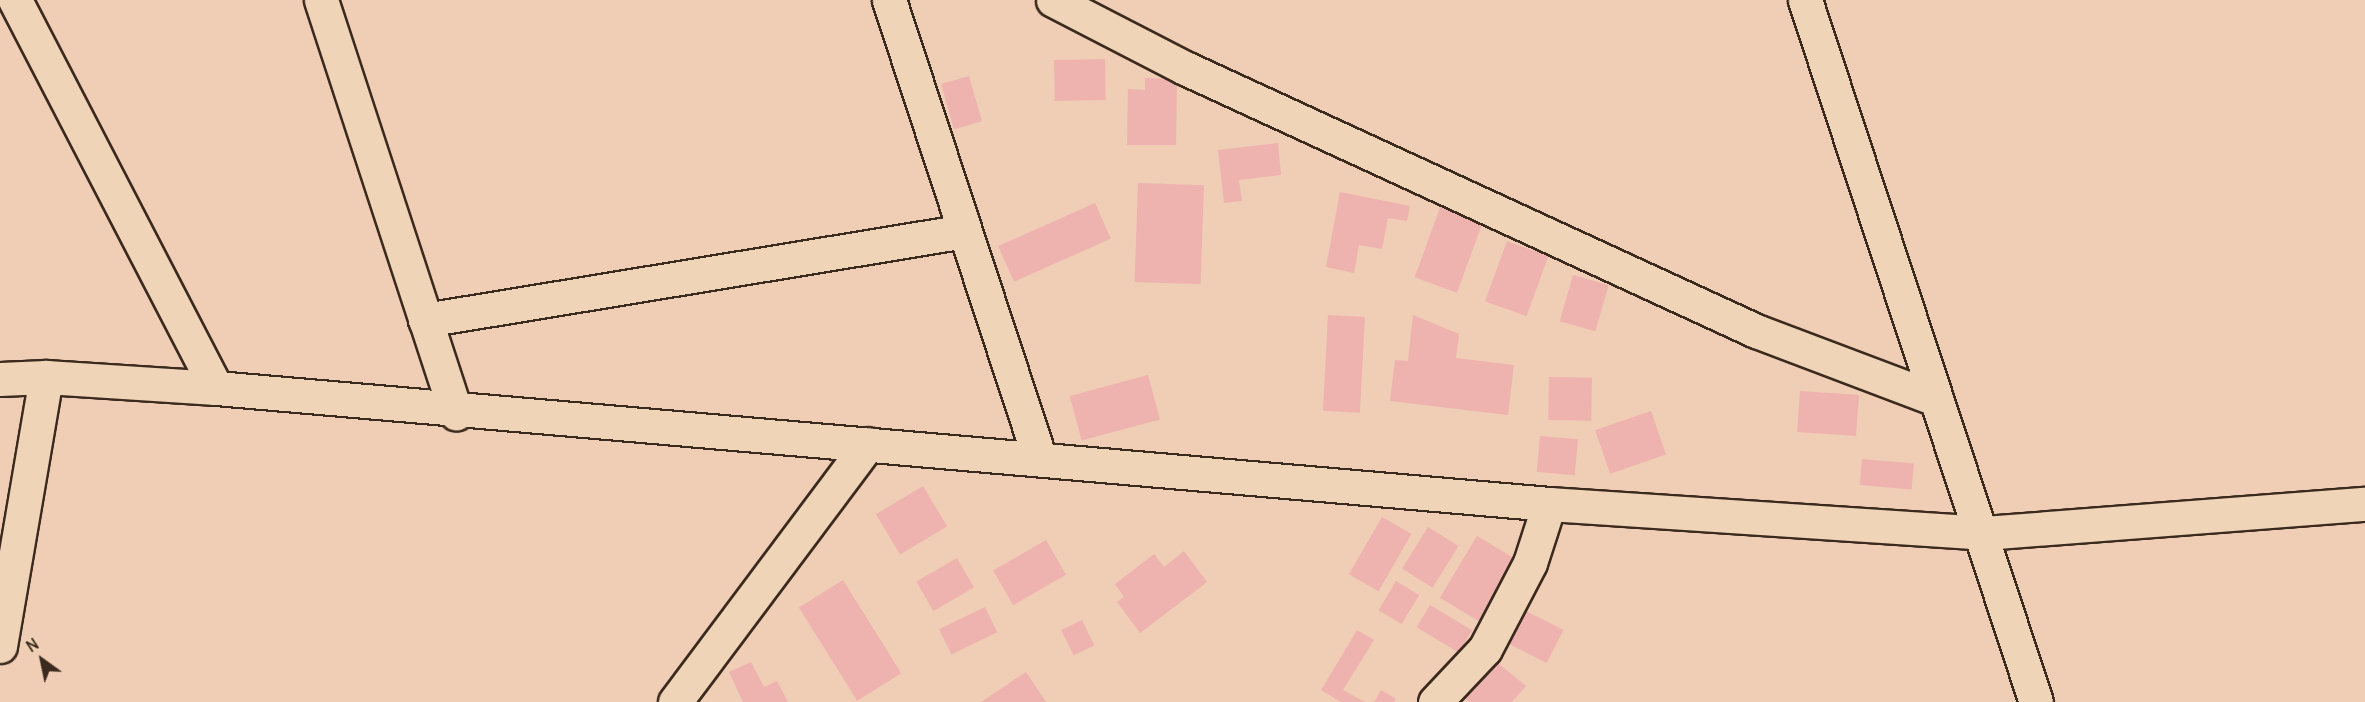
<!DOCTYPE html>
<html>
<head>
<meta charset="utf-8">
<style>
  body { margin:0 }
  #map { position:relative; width:2365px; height:702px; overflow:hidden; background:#f0cdb5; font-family:Delius,sans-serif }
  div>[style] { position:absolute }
  .building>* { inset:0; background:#eeb2af; transform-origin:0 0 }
  .roads { filter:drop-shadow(2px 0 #3b2a1e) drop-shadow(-2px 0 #3b2a1e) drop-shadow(0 2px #3b2a1e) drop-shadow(0 -2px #3b2a1e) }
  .minor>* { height:33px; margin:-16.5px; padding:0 16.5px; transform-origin:16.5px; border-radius:16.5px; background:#f0d4b7 }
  span { translate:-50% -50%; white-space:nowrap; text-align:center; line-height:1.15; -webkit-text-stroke:6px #f0d4b7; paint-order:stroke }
  .north { position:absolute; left:12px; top:630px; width:60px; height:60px; -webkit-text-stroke:4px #f0d4b7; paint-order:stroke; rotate:327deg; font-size:16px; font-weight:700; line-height:24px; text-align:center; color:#3b2a1e }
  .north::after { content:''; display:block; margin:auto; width:21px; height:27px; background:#3b2a1e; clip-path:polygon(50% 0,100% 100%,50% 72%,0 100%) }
</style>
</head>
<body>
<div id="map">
  <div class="building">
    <div style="left:1105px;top:59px;width:41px;height:51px;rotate:89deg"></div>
    <div style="left:969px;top:76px;width:47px;height:29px;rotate:74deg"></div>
    <div style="clip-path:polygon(1145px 78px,1177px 79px,1176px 145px,1127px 145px,1128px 89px,1145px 90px)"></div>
    <div style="clip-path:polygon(1278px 143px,1281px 175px,1239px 180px,1242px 201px,1224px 203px,1218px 150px)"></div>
    <div style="left:1138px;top:183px;width:66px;height:99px;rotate:2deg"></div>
    <div style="clip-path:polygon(1340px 192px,1410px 206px,1407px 221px,1388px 218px,1382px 249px,1359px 245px,1354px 273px,1326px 267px)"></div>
    <div style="left:1095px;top:203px;width:39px;height:106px;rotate:66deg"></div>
    <div style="left:1441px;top:205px;width:45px;height:77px;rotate:20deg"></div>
    <div style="left:1507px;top:241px;width:44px;height:64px;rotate:20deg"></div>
    <div style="left:1573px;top:275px;width:37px;height:48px;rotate:16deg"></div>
    <div style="left:1328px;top:315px;width:37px;height:96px;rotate:3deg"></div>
    <div style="clip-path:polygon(1413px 315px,1459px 334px,1456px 358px,1514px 365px,1508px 415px,1390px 401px,1395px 360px,1408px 361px)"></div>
    <div style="left:1148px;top:375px;width:46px;height:81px;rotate:75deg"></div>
    <div style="left:1549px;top:377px;width:43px;height:43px;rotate:1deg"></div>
    <div style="left:1800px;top:391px;width:59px;height:41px;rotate:4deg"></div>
    <div style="left:1651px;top:411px;width:46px;height:59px;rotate:71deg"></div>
    <div style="left:1540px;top:436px;width:38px;height:36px;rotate:5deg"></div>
    <div style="left:1862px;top:459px;width:52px;height:26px;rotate:5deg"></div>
    <div style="left:923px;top:486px;width:47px;height:55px;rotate:59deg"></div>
    <div style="left:1382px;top:517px;width:34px;height:66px;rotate:30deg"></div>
    <div style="left:1428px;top:527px;width:36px;height:49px;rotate:32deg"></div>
    <div style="left:1477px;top:536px;width:52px;height:72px;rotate:31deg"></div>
    <div style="left:1046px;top:540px;width:40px;height:61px;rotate:60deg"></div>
    <div style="clip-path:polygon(1184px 551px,1207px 582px,1140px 633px,1117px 602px,1124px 597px,1115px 584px,1154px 554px,1164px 567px)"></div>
    <div style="left:957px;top:558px;width:34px;height:47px;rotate:60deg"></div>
    <div style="left:843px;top:580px;width:110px;height:52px;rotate:58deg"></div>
    <div style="left:1396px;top:581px;width:27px;height:34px;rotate:31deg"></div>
    <div style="left:1430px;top:605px;width:49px;height:26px;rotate:31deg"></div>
    <div style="left:985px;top:607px;width:28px;height:51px;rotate:64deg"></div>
    <div style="left:1526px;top:611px;width:42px;height:37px;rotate:27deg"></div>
    <div style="left:1082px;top:620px;width:28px;height:23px;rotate:64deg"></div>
    <div style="clip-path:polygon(1357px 630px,1374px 640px,1343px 690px,1365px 702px,1341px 702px,1321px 690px)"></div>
    <div style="clip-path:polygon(1494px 660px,1526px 686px,1512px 702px,1470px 702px,1464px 697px)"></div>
    <div style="clip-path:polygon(751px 662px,764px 687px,777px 681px,788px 702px,743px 702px,729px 672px)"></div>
    <div style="clip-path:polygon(1026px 672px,1046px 702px,981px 702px)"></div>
    <div style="clip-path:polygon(1381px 690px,1396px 699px,1394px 702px,1374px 702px)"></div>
  </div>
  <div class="roads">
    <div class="minor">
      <div style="left:15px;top:0;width:437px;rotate:62.6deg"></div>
      <div style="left:321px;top:0;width:435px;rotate:71.9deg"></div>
      <div style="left:889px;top:0;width:483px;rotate:71.8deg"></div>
      <div style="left:1053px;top:0;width:148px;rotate:27.3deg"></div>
      <div style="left:1185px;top:68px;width:629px;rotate:24.73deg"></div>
      <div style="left:1756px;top:331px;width:192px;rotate:20.7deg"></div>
      <div style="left:1805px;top:0;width:739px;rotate:71.79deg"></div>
      <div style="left:425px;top:320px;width:547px;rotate:-9.36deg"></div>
      <div style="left:0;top:379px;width:46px;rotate:-2.5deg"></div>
      <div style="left:46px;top:377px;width:170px;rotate:3.7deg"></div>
      <div style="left:216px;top:388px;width:1338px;rotate:4.97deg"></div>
      <div style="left:1549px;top:504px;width:436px;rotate:3.8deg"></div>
      <div style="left:1984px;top:533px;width:382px;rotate:-4.4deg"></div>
      <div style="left:0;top:646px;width:273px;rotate:-80.3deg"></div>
      <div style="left:675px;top:702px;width:322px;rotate:-53.2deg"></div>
      <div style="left:1435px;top:702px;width:73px;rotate:-46.7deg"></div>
      <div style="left:1485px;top:649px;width:97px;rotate:-62.4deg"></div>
      <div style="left:1530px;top:563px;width:62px;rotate:-72.1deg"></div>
    </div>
  </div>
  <div class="north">N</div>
</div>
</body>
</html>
